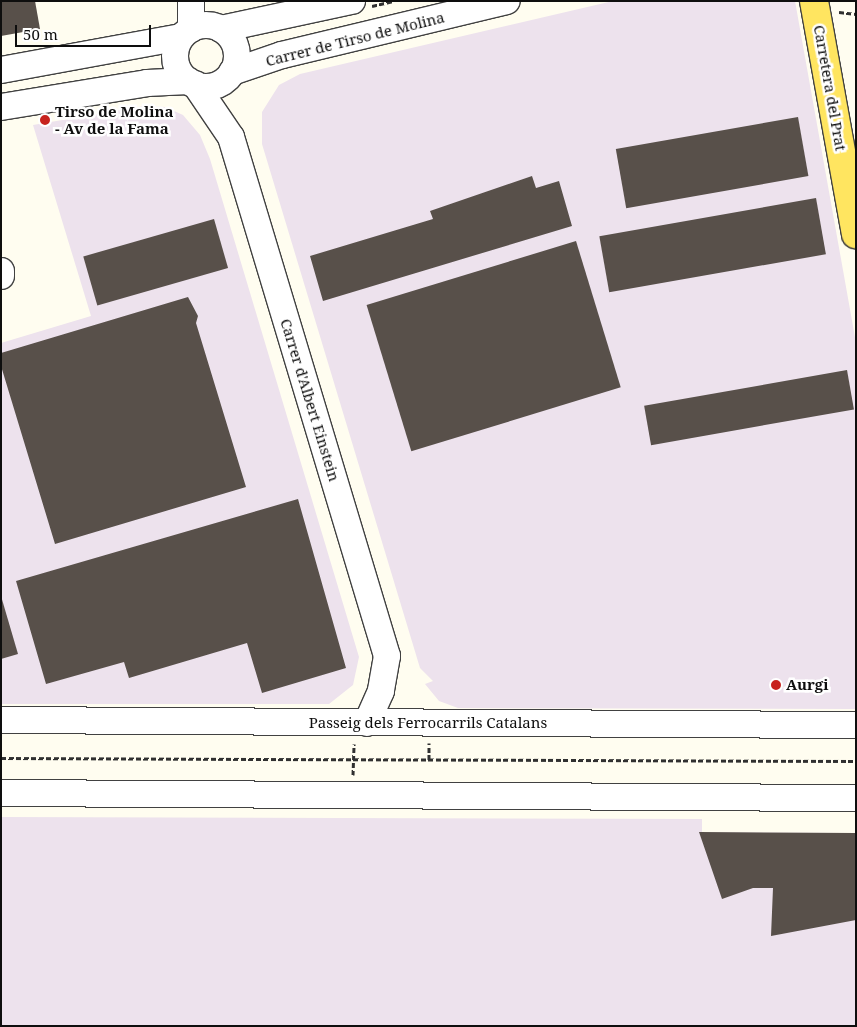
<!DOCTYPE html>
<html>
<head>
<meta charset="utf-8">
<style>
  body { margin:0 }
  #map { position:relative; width:857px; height:1027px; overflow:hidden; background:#fffdf0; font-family:"Noto Serif",serif }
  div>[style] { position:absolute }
  .industrial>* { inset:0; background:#ede2ed }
  .building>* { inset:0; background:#58504a; transform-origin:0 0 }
  .path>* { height:3px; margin-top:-1.5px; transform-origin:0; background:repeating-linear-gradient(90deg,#303030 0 5px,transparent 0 7.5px) }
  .roads { filter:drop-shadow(1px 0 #414141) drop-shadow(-1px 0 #414141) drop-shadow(0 1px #414141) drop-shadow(0 -1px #414141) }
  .minor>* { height:26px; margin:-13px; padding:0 13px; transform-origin:13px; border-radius:13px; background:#fff }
  .minor>.ring { margin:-13px; padding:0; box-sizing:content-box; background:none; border:26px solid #fff; border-radius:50% }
  .major>* { height:28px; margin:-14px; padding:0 14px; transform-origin:14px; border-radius:14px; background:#ffe560 }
  .dots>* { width:14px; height:14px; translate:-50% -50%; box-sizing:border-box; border:2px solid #fff; border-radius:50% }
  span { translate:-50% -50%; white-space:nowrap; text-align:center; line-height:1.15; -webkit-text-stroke:5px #fff; paint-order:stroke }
  .street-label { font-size:15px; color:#0e0e0e }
  .poi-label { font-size:15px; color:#0e0e0e; font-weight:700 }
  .left { translate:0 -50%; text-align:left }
  .frame { position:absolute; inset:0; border:2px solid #0e0e0e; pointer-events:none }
  .scale { position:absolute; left:15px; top:25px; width:136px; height:22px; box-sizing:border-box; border:2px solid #0e0e0e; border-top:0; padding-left:6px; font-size:15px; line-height:18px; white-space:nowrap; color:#0e0e0e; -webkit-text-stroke:4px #fff; paint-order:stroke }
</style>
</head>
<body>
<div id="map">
  <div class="industrial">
    <div style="clip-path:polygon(613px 1px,795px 1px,856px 343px,856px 709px,458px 708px,439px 701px,425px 684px,433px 681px,420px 668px,262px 144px,262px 112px,279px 85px,300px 74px)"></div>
    <div style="clip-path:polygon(144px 106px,165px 107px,183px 115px,200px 135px,210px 159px,359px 657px,353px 685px,329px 704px,1px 704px,1px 343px,91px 316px,33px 125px)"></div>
    <div style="clip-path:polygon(1px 817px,702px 819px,702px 832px,856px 833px,856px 1026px,1px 1026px)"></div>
  </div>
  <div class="building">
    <div style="clip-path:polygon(1px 1px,35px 1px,40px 29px,1px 36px)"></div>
    <div style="left:798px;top:117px;width:60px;height:185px;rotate:80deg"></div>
    <div style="clip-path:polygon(532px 176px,536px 188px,559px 181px,572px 226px,323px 301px,310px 256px,433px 219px,430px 211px)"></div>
    <div style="left:816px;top:198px;width:57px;height:220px;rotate:80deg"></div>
    <div style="left:214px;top:219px;width:51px;height:136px;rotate:74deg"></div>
    <div style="left:576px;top:241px;width:153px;height:219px;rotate:73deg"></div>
    <div style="clip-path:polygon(188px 297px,198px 316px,196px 323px,246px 487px,55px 544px,1px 366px,1px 353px)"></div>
    <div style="left:847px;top:370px;width:40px;height:206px;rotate:80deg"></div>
    <div style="clip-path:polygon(298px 499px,346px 668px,262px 693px,247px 643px,129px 678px,124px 662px,46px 684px,16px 581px)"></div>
    <div style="clip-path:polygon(1px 596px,18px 654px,1px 659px)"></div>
    <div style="clip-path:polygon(699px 832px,856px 833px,856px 920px,771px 936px,773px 888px,753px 888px,722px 899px)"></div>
  </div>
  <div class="path">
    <div style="left:372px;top:6px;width:22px;rotate:-13deg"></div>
    <div style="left:839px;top:12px;width:17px;rotate:7deg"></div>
    <div style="left:1px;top:758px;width:855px;rotate:0.2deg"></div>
    <div style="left:429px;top:760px;width:17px;rotate:-90deg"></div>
    <div style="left:353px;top:775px;width:31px;rotate:-88deg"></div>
  </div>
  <div class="roads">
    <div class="minor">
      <div class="ring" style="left:175px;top:25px;width:36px;height:36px"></div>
      <div style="left:191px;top:29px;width:28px;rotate:-90deg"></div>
      <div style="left:221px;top:29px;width:134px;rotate:-12.1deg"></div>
      <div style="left:1px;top:70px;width:183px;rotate:-10.4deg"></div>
      <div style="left:232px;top:72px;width:53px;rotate:-18.8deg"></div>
      <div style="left:282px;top:55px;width:231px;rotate:-13.5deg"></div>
      <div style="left:195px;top:84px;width:64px;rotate:55.8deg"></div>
      <div style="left:231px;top:137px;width:542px;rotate:73.27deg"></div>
      <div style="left:387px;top:656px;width:36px;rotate:100deg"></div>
      <div style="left:381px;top:691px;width:35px;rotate:114deg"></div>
      <div style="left:1px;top:107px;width:148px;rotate:-9.3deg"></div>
      <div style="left:147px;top:83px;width:42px;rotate:-2.7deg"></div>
      <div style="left:1px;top:271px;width:5px;rotate:90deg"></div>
      <div style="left:1px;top:720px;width:855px;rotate:0.34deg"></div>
      <div style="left:1px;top:793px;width:855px;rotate:0.34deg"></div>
    </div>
    <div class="major">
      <div style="left:814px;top:1px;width:237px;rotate:79.8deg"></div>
    </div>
  </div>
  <div class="dots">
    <div style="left:45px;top:120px;background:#c7231e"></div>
    <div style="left:776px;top:685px;background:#c7231e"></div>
  </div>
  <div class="street-label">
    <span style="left:355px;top:39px;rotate:-14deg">Carrer de Tirso de Molina</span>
    <span style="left:830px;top:88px;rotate:80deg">Carretera del Prat</span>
    <span style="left:310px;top:400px;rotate:73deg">Carrer d'Albert Einstein</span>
    <span style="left:428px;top:723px">Passeig dels Ferrocarrils Catalans</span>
  </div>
  <div class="poi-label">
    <span class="left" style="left:55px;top:120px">Tirso de Molina<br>- Av de la Fama</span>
    <span class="left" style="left:786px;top:685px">Aurgi</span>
  </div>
  <div class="frame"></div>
  <div class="scale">50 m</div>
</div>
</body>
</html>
